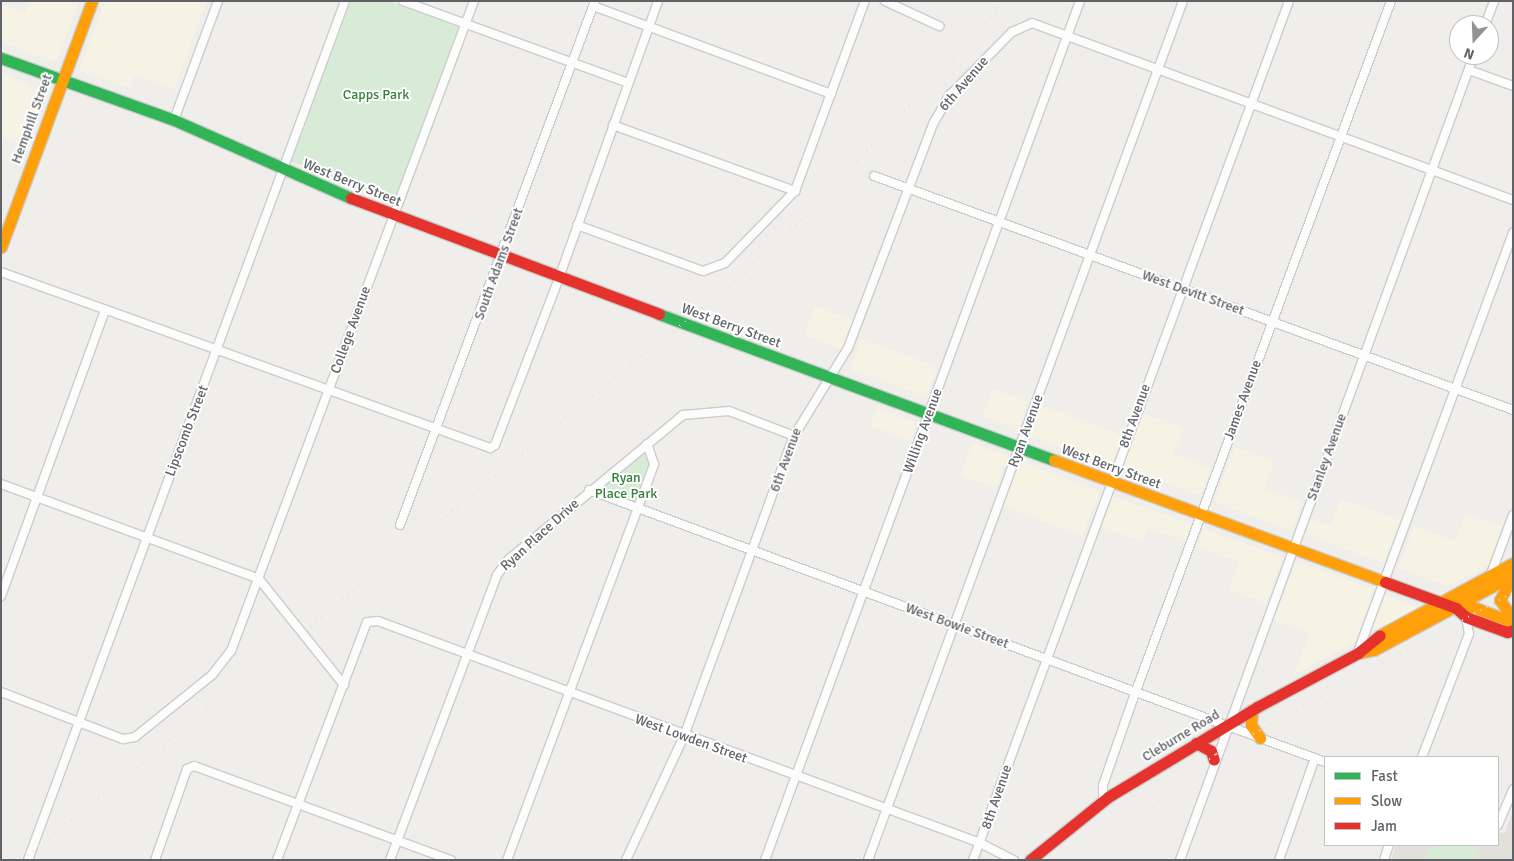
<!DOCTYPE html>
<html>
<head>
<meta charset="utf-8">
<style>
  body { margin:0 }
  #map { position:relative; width:1514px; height:861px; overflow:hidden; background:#efeeea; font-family:Signika,sans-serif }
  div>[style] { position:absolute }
  .commercial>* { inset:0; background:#f7f3e4; transform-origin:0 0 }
  .education>* { inset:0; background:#e2e0da }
  .green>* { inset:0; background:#d8ebd6 }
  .roads { filter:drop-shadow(1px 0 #cbcccc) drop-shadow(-1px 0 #cbcccc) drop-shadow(0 1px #cbcccc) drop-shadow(0 -1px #cbcccc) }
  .street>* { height:8px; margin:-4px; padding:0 4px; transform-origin:4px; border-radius:4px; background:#fdfcfc }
  .fast>* { height:11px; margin:-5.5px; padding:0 5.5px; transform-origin:5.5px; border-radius:5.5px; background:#30b455 }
  .slow>* { height:11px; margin:-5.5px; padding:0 5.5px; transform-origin:5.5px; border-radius:5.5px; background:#ff9f0a }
  .jam>* { height:11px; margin:-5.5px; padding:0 5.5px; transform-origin:5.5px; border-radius:5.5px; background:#e5322d }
  .rail>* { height:2px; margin-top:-1px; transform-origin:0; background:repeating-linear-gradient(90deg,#e4e4e4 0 1px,transparent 0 7px) }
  span { translate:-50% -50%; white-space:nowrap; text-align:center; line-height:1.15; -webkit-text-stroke:4px #fff; paint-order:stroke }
  .street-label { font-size:14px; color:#5f6368 }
  .park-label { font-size:14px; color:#348238 }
  .frame { position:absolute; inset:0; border:2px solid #5f6368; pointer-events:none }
  .legend { position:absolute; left:1324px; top:756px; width:175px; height:90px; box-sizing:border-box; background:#fff; border:1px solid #bfc1c3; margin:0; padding:6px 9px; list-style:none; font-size:15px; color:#5f6368 }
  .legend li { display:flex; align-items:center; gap:10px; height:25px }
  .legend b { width:25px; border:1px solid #bfc1c3 }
  .north { position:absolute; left:1449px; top:15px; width:50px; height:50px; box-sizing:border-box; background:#fff; border:1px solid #bfc1c3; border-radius:50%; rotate:200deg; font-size:14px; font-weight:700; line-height:20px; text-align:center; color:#5f6368 }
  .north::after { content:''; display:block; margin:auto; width:18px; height:22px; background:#919496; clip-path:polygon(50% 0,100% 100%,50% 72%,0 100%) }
</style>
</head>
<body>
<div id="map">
  <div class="commercial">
    <div style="clip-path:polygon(29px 1px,79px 1px,58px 58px,51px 61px,1px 42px,1px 5px,25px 13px)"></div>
    <div style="clip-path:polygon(105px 1px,207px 1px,174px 89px,135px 75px,130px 88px,79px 70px)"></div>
    <div style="clip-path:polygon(2px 72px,45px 93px,25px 146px,1px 137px)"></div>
    <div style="left:815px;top:306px;width:40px;height:31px;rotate:20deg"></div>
    <div style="left:861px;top:339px;width:81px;height:32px;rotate:20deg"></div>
    <div style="left:993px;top:389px;width:37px;height:29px;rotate:20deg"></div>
    <div style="left:1040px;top:405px;width:89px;height:33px;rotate:20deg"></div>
    <div style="left:877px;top:408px;width:43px;height:19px;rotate:21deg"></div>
    <div style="clip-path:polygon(1142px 413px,1183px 428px,1173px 454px,1211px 468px,1201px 496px,1122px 467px)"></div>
    <div style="left:972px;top:443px;width:38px;height:34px;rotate:20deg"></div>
    <div style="clip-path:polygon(1235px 447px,1274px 461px,1264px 488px,1302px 502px,1292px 531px,1214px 502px)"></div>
    <div style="left:1020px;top:461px;width:85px;height:48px;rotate:21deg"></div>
    <div style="clip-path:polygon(1113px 496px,1191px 524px,1185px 541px,1148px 528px,1143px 542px,1102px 527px)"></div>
    <div style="clip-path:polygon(1340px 499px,1400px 520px,1384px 563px,1306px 535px,1310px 519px,1331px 526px)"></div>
    <div style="clip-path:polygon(1466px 514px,1502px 526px,1488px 565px,1448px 586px,1398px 568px,1414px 526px,1455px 541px)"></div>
    <div style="clip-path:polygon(1204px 529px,1283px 557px,1266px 603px,1229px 590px,1239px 562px,1198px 547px)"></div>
    <div style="clip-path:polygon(1296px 561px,1374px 589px,1355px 642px,1293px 675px,1310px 633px,1274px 620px)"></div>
    <div style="clip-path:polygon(1386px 595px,1417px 608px,1377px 631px,1372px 627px)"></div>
  </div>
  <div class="education">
    <div style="clip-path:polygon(1513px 812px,1513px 860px,1391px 860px,1396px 845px,1498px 845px,1498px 832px,1504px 834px)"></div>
  </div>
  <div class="green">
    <div style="clip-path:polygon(351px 1px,389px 1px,460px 28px,395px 201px,291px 161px)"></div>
    <div style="clip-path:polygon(642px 454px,650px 461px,634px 503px,596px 490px)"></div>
    <div style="clip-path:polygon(1431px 845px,1481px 845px,1476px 860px,1426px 860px)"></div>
  </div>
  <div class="roads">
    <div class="street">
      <div style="left:403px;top:1px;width:239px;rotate:20deg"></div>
      <div style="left:885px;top:1px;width:60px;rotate:24.8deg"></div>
      <div style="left:593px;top:6px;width:254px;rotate:20.3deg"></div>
      <div style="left:1485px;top:25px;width:26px;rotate:-69deg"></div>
      <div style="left:1469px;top:70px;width:47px;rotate:20deg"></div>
      <div style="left:174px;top:120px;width:127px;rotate:-69.7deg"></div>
      <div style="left:613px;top:125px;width:194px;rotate:19.9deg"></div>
      <div style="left:874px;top:176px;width:680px;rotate:20.11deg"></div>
      <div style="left:577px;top:225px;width:134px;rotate:20.1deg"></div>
      <div style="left:703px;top:271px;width:23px;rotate:-20deg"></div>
      <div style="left:725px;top:263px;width:100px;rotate:-45.8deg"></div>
      <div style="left:795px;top:191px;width:202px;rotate:-69.8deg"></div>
      <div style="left:1px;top:272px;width:520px;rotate:19.79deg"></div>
      <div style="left:490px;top:448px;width:6px;rotate:-31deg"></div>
      <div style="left:495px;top:445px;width:167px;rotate:-69deg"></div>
      <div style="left:555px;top:289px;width:306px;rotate:-70.3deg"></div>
      <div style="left:1px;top:484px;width:275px;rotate:20.2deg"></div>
      <div style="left:259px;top:579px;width:136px;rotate:51.3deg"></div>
      <div style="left:589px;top:490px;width:785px;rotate:20.28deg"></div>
      <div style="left:400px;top:525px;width:559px;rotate:-69.59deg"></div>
      <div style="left:1491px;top:574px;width:63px;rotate:-69.6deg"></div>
      <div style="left:1px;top:596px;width:304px;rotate:-70deg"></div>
      <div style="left:1359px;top:649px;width:444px;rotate:-69.7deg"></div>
      <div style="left:1px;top:692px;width:131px;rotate:21.1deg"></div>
      <div style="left:123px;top:739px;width:12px;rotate:-9deg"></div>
      <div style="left:135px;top:737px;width:99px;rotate:-38.8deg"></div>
      <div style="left:212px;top:675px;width:31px;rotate:-52deg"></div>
      <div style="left:231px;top:651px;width:694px;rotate:-69.5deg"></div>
      <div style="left:1422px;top:757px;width:132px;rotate:-69.1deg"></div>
      <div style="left:1469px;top:634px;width:17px;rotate:-100deg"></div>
      <div style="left:1103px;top:801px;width:16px;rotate:-90deg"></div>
      <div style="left:1103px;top:785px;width:91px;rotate:-70.8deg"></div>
      <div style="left:1133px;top:699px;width:744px;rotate:-69.71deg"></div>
      <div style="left:1498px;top:825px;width:39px;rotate:-67deg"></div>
      <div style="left:28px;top:860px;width:916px;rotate:-69.74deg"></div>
      <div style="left:155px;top:860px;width:96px;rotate:-70.6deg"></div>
      <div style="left:187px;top:769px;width:8px;rotate:-23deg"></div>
      <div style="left:194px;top:766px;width:274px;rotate:20.1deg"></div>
      <div style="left:277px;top:860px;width:254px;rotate:-69.3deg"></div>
      <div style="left:367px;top:622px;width:11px;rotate:-5deg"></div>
      <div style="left:378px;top:621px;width:642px;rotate:20.24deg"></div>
      <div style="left:980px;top:843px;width:38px;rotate:27deg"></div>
      <div style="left:390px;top:860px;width:304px;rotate:-69.4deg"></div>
      <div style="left:497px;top:575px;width:20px;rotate:-53deg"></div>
      <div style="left:509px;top:559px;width:226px;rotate:-39.6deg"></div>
      <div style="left:683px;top:415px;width:46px;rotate:-5deg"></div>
      <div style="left:729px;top:411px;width:70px;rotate:21deg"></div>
      <div style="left:507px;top:860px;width:422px;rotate:-69.6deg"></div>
      <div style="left:654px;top:464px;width:21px;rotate:-109deg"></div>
      <div style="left:626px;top:860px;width:137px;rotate:-64.9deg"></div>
      <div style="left:684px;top:736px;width:320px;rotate:-69.9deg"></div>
      <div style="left:794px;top:436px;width:103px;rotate:-58.5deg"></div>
      <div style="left:848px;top:348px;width:240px;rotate:-69.2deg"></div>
      <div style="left:933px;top:124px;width:34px;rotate:-60deg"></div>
      <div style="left:950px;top:95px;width:88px;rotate:-45.5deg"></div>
      <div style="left:1012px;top:32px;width:22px;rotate:-24deg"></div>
      <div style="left:1032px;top:23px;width:513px;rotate:20.2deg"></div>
      <div style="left:765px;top:860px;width:915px;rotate:-69.86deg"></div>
      <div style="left:868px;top:860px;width:915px;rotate:-69.86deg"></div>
      <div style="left:973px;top:860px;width:915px;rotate:-69.8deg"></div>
      <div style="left:1180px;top:860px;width:857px;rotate:-69.94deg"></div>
      <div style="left:1279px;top:860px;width:108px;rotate:-70.6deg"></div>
      <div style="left:1384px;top:860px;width:16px;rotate:-72deg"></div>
    </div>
    <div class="fast">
      <div style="left:1px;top:58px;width:184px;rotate:19.7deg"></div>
      <div style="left:174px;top:120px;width:193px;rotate:23.8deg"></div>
      <div style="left:659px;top:314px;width:421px;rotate:20.3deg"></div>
    </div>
    <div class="slow">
      <div style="left:1px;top:247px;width:262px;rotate:-69.7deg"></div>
      <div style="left:1054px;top:460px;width:353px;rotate:20.2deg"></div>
      <div style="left:1511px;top:579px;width:24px;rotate:118deg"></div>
      <div style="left:1500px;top:600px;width:23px;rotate:56deg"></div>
      <div style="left:1457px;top:608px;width:16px;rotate:-4deg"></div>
      <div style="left:1473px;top:607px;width:39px;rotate:21deg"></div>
      <div style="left:1509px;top:621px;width:9px;rotate:69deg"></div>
      <div style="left:1380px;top:635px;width:151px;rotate:-28.4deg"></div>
      <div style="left:1358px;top:653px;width:16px;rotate:-11deg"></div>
      <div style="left:1374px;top:650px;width:158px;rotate:-28.3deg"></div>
      <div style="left:1252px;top:710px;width:15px;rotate:94deg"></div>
      <div style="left:1251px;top:725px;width:16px;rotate:55deg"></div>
    </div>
    <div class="jam">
      <div style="left:351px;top:198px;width:329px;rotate:20.6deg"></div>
      <div style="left:1385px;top:582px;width:76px;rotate:20.1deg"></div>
      <div style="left:1456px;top:608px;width:13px;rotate:42deg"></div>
      <div style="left:1466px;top:617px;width:44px;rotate:20.1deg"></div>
      <div style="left:1507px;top:632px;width:6px;rotate:-18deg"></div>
      <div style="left:1196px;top:743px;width:17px;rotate:28deg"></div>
      <div style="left:1211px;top:751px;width:9px;rotate:72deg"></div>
      <div style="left:1030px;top:860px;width:100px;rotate:-38.9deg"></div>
      <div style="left:1108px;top:797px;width:174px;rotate:-31.1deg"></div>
      <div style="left:1257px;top:707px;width:115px;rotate:-28.1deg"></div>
      <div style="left:1358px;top:653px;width:28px;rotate:-39deg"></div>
    </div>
  </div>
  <div class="rail">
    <div style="left:22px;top:860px;width:923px;rotate:-39.07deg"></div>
    <div style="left:739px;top:278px;width:96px;rotate:-42.9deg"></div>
    <div style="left:809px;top:213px;width:290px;rotate:-47deg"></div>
    <div style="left:1113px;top:860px;width:46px;rotate:-55.6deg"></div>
    <div style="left:1139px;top:822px;width:59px;rotate:-45deg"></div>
    <div style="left:1181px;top:780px;width:44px;rotate:-36.6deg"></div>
    <div style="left:1216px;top:754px;width:338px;rotate:-28.5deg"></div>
  </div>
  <div class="street-label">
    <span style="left:964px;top:84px;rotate:-49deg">6th Avenue</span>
    <span style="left:32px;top:119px;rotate:-70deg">Hemphill Street</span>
    <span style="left:352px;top:183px;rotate:22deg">West Berry Street</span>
    <span style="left:499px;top:264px;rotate:-70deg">South Adams Street</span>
    <span style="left:1193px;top:293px;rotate:20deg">West Devitt Street</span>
    <span style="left:731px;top:326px;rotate:20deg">West Berry Street</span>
    <span style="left:351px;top:330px;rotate:-70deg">College Avenue</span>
    <span style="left:1243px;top:400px;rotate:-70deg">James Avenue</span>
    <span style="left:1135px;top:416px;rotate:-70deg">8th Avenue</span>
    <span style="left:187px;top:431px;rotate:-69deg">Lipscomb Street</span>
    <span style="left:923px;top:431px;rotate:-70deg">Willing Avenue</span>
    <span style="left:1026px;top:431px;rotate:-70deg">Ryan Avenue</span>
    <span style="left:1327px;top:457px;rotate:-70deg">Stanley Avenue</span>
    <span style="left:786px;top:460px;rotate:-70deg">6th Avenue</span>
    <span style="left:1111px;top:467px;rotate:20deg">West Berry Street</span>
    <span style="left:540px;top:535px;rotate:-42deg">Ryan Place Drive</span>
    <span style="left:957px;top:626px;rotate:20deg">West Bowie Street</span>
    <span style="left:1181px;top:736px;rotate:-31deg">Cleburne Road</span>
    <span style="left:691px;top:739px;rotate:20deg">West Lowden Street</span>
    <span style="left:997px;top:797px;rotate:-71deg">8th Avenue</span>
  </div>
  <div class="park-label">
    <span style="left:376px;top:95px">Capps Park</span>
    <span style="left:626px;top:486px">Ryan<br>Place Park</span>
  </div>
  <div class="frame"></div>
  <ul class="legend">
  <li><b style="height:6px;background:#30b455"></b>Fast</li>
  <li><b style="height:6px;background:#ff9f0a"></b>Slow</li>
  <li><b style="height:6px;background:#e5322d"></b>Jam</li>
  </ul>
  <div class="north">N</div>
</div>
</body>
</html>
